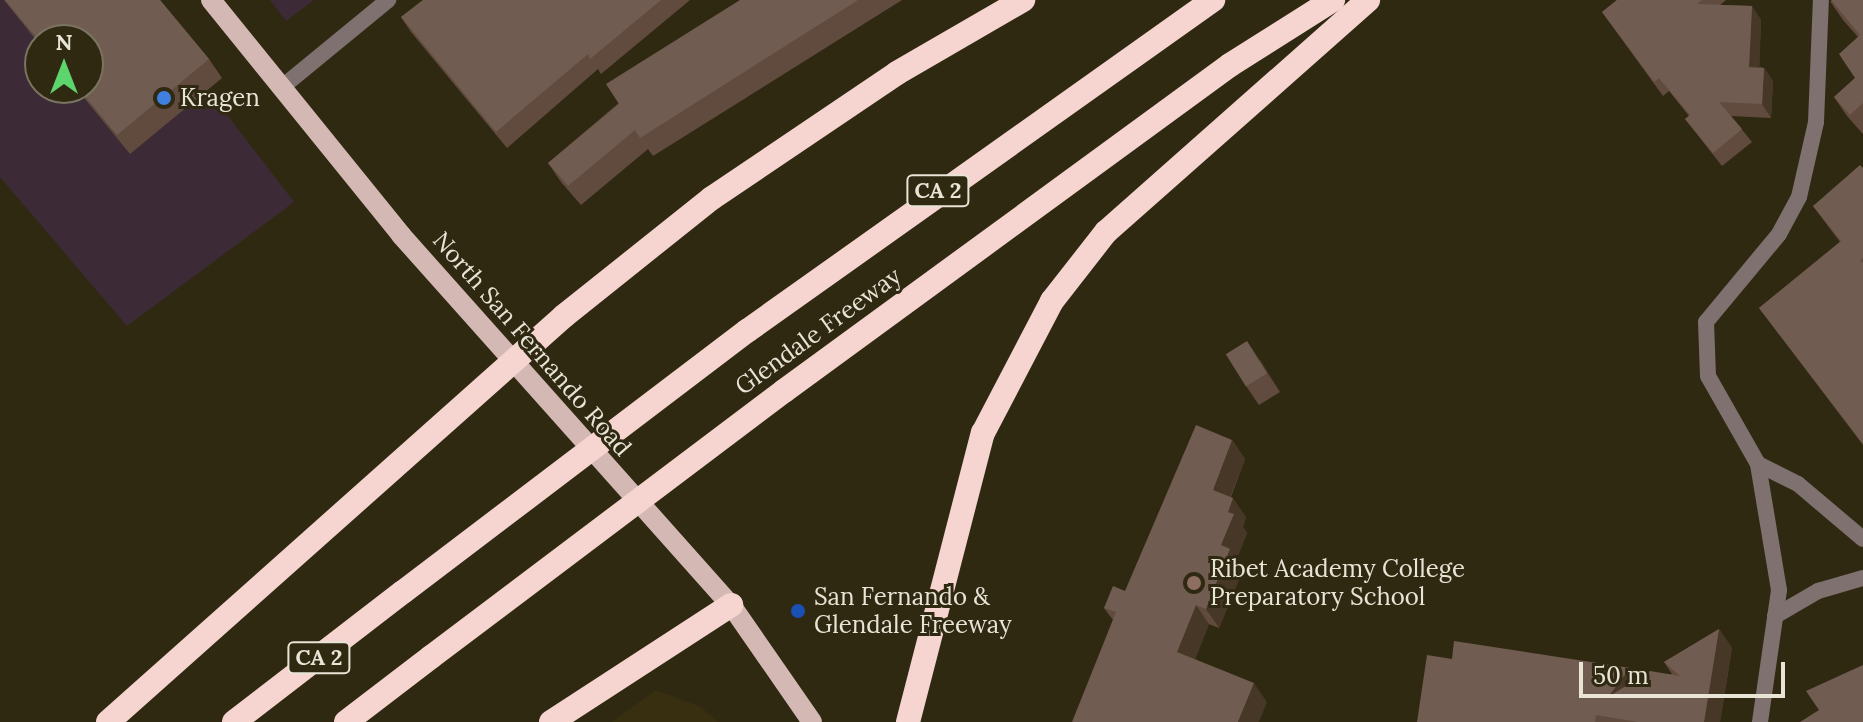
<!DOCTYPE html>
<html>
<head>
<meta charset="utf-8">
<style>
  body { margin:0 }
  #map { position:relative; width:1863px; height:722px; overflow:hidden; background:#302912; font-family:Lora,serif }
  div>[style] { position:absolute }
  .commercial>* { inset:0; background:#3c2b36 }
  .built>* { inset:0; background:#382f11 }
  .minor>* { height:16px; margin:-8px; padding:0 8px; transform-origin:8px; border-radius:8px; background:#7e716f }
  .primary>* { height:20px; margin:-10px; padding:0 10px; transform-origin:10px; border-radius:10px; background:#d4b8b4 }
  .motorway>* { height:24px; margin:-12px; padding:0 12px; transform-origin:12px; border-radius:12px; background:#f6d4cf }
  .motorway-bridge>* { height:24px; margin:-12px; padding:0 12px; transform-origin:12px; border-radius:12px; background:#f6d4cf }
  .wall>* { inset:0; background:#614b3f }
  .shaded-wall>* { inset:0; background:#473726 }
  .building>* { inset:0; background:#705c50; transform-origin:0 0 }
  .dots>* { width:22px; height:22px; translate:-50% -50%; box-sizing:border-box; border:4px solid #302912; border-radius:50% }
  span { translate:-50% -50%; white-space:nowrap; text-align:center; line-height:1.15; -webkit-text-stroke:6px #302912; paint-order:stroke }
  .shield-label span { padding:2px 6px; background:#302912; border:2px solid; border-radius:6px; -webkit-text-stroke-width:0 }
  .shield-label { font-size:22px; color:#e8e4d6; font-weight:700 }
  .poi-label { font-size:24px; color:#e8e4d6 }
  .left { translate:0 -50%; text-align:left }
  .street-label { font-size:24px; color:#e8e4d6 }
  .north { position:absolute; left:24px; top:24px; width:80px; height:80px; box-sizing:border-box; background:#302912; border:2px solid #7a7460; border-radius:50%; rotate:0deg; font-size:22px; font-weight:700; line-height:32px; text-align:center; color:#e8e4d6 }
  .north::after { content:''; display:block; margin:auto; width:28px; height:36px; background:#5dd56c; clip-path:polygon(50% 0,100% 100%,50% 72%,0 100%) }
  .scale { position:absolute; left:1579px; top:662px; width:206px; height:36px; box-sizing:border-box; border:4px solid #e8e4d6; border-top:0; padding-left:10px; font-size:24px; line-height:28px; white-space:nowrap; color:#e8e4d6; -webkit-text-stroke:6px #302912; paint-order:stroke }
</style>
</head>
<body>
<div id="map">
  <div class="commercial">
    <div style="clip-path:polygon(evenodd,0 0,139px 0,294px 202px,127px 326px,0 177px,0 0,40px 40px,88px 40px,88px 88px,40px 88px,40px 40px)"></div>
    <div style="clip-path:polygon(270px 0,314px 0,286px 21px)"></div>
  </div>
  <div class="built">
    <div style="clip-path:polygon(656px 690px,701px 707px,718px 722px,612px 722px)"></div>
  </div>
  <div class="minor">
    <div style="left:281px;top:88px;width:139px;rotate:-39.4deg"></div>
    <div style="left:1758px;top:464px;width:45px;rotate:26.6deg"></div>
    <div style="left:1798px;top:484px;width:85px;rotate:40.2deg"></div>
    <div style="left:1775px;top:616px;width:50px;rotate:-30.2deg"></div>
    <div style="left:1818px;top:591px;width:47px;rotate:-16.1deg"></div>
    <div style="left:1760px;top:722px;width:133px;rotate:-81.8deg"></div>
    <div style="left:1779px;top:590px;width:128px;rotate:-99.5deg"></div>
    <div style="left:1758px;top:464px;width:101px;rotate:-119.6deg"></div>
    <div style="left:1708px;top:376px;width:54px;rotate:-92.1deg"></div>
    <div style="left:1706px;top:322px;width:114px;rotate:-50.3deg"></div>
    <div style="left:1779px;top:234px;width:42px;rotate:-61.6deg"></div>
    <div style="left:1799px;top:197px;width:77px;rotate:-77.2deg"></div>
    <div style="left:1816px;top:122px;width:122px;rotate:-87.7deg"></div>
  </div>
  <div class="primary">
    <div style="left:211px;top:0;width:302px;rotate:51deg"></div>
    <div style="left:401px;top:235px;width:496px;rotate:48.3deg"></div>
    <div style="left:731px;top:605px;width:142px;rotate:55.3deg"></div>
  </div>
  <div class="motorway">
    <div style="left:747px;top:331px;width:572px;rotate:-35.39deg"></div>
    <div style="left:784px;top:391px;width:552px;rotate:-36.16deg"></div>
    <div style="left:1230px;top:65px;width:122px;rotate:-32.3deg"></div>
    <div style="left:108px;top:722px;width:611px;rotate:-41.68deg"></div>
    <div style="left:564px;top:316px;width:189px;rotate:-38.6deg"></div>
    <div style="left:712px;top:198px;width:223px;rotate:-34deg"></div>
    <div style="left:897px;top:73px;width:146px;rotate:-30.1deg"></div>
    <div style="left:234px;top:722px;width:213px;rotate:-37.6deg"></div>
    <div style="left:346px;top:722px;width:107px;rotate:-37.4deg"></div>
    <div style="left:551px;top:722px;width:215px;rotate:-33deg"></div>
    <div style="left:908px;top:722px;width:299px;rotate:-75.5deg"></div>
    <div style="left:983px;top:433px;width:149px;rotate:-62.4deg"></div>
    <div style="left:1052px;top:301px;width:88px;rotate:-52deg"></div>
    <div style="left:1106px;top:232px;width:350px;rotate:-41.5deg"></div>
  </div>
  <div class="motorway-bridge">
    <div style="left:403px;top:592px;width:432px;rotate:-37.2deg"></div>
    <div style="left:431px;top:657px;width:442px;rotate:-37deg"></div>
  </div>
  <div class="wall">
    <div style="clip-path:polygon(4px 0,160px 0,209px 59px,222px 78px,130px 154px,76px 88px,88px 88px,40px 40px,40px 45px)"></div>
    <div style="clip-path:polygon(423px 0,690px 0,601px 74px,598px 69px,507px 148px,411px 32px,401px 17px)"></div>
    <div style="clip-path:polygon(740px 0,902px 0,653px 156px,648px 149px,581px 205px,561px 182px,548px 163px)"></div>
    <div style="clip-path:polygon(1617px 0,1726px 0,1720px 5px,1752px 6px,1761px 20px,1759px 67px,1764px 68px,1773px 81px,1771px 118px,1731px 116px,1752px 142px,1722px 166px,1685px 119px,1689px 116px,1669px 91px,1663px 96px,1602px 12px)"></div>
    <div style="clip-path:polygon(1863px 0,1863px 134px,1847px 116px,1834px 97px,1855px 78px,1858px 37px,1843px 20px,1830px 1px)"></div>
    <div style="clip-path:polygon(1863px 168px,1863px 445px,1759px 308px,1840px 242px,1813px 206px)"></div>
    <div style="clip-path:polygon(1260px 360px,1280px 392px,1259px 405px,1246px 386px)"></div>
    <div style="clip-path:polygon(1232px 440px,1245px 459px,1231px 497px,1246px 517px,1243px 527px,1247px 533px,1237px 558px,1244px 567px,1219px 628px,1209px 624px,1195px 659px,1267px 702px,1113px 620px,1104px 608px,1125px 591px)"></div>
    <div style="clip-path:polygon(1719px 629px,1732px 648px,1720px 722px,1417px 722px,1452px 659px,1637px 679px,1672px 674px,1664px 662px)"></div>
  </div>
  <div class="shaded-wall">
    <div style="clip-path:polygon(1752px 6px,1761px 20px,1759px 80px,1749px 67px)"></div>
    <div style="clip-path:polygon(1764px 68px,1773px 81px,1771px 118px,1762px 104px)"></div>
    <div style="clip-path:polygon(1247px 341px,1260px 360px,1280px 392px,1267px 373px)"></div>
    <div style="clip-path:polygon(1232px 440px,1245px 459px,1226px 508px,1213px 490px)"></div>
    <div style="clip-path:polygon(1233px 498px,1246px 517px,1243px 527px,1247px 533px,1237px 558px,1244px 567px,1219px 628px,1206px 609px,1228px 512px)"></div>
    <div style="clip-path:polygon(1196px 605px,1209px 624px,1190px 671px,1177px 652px)"></div>
    <div style="clip-path:polygon(1719px 629px,1732px 648px,1720px 722px,1704px 722px)"></div>
    <div style="clip-path:polygon(1630px 668px,1643px 687px,1608px 697px)"></div>
    <div style="clip-path:polygon(1254px 683px,1267px 702px,1259px 722px,1238px 722px)"></div>
  </div>
  <div class="building">
    <div style="clip-path:polygon(5px 0,160px 0,209px 59px,117px 135px,78px 88px,88px 88px,88px 40px,40px 40px,40px 42px)"></div>
    <div style="clip-path:polygon(423px 0,661px 0,590px 59px,588px 54px,496px 132px,401px 17px)"></div>
    <div style="clip-path:polygon(740px 0,858px 0,640px 138px,635px 130px,568px 186px,548px 163px,619px 104px,606px 84px)"></div>
    <div style="clip-path:polygon(1617px 0,1702px 0,1697px 4px,1752px 6px,1749px 67px,1764px 68px,1762px 104px,1719px 102px,1742px 129px,1713px 153px,1685px 119px,1690px 115px,1659px 78px,1654px 82px,1602px 12px)"></div>
    <div style="clip-path:polygon(1831px 0,1863px 0,1863px 103px,1850px 115px,1834px 97px,1855px 78px,1839px 54px,1860px 35px)"></div>
    <div style="clip-path:polygon(1860px 165px,1863px 168px,1863px 258px,1860px 260px,1863px 263px,1863px 444px,1759px 308px,1841px 241px,1813px 206px)"></div>
    <div style="left:1247px;top:341px;width:38px;height:25px;rotate:58deg"></div>
    <div style="clip-path:polygon(1196px 425px,1232px 440px,1213px 490px,1233px 498px,1228px 512px,1234px 514px,1221px 545px,1230px 549px,1206px 609px,1196px 605px,1177px 652px,1254px 683px,1238px 722px,1072px 722px,1116px 612px,1104px 608px,1113px 586px,1125px 591px)"></div>
    <div style="clip-path:polygon(1719px 629px,1704px 722px,1638px 722px,1596px 715px,1595px 722px,1417px 722px,1427px 655px,1452px 659px,1454px 641px,1630px 668px,1608px 697px,1650px 671px,1680px 676px,1664px 662px)"></div>
    <div style="clip-path:polygon(1863px 665px,1863px 722px,1800px 722px,1819px 710px,1806px 691px)"></div>
  </div>
  <div class="dots">
    <div style="left:164px;top:98px;background:#3f7fe0"></div>
    <div style="left:1194px;top:583px;background:#8d6e63"></div>
    <div style="left:798px;top:611px;background:#1a4fb4"></div>
  </div>
  <div class="shield-label">
    <span style="left:938px;top:191px">CA 2</span>
    <span style="left:319px;top:658px">CA 2</span>
  </div>
  <div class="poi-label">
    <span class="left" style="left:180px;top:98px">Kragen</span>
    <span class="left" style="left:1210px;top:583px">Ribet Academy College<br>Preparatory School</span>
    <span class="left" style="left:814px;top:611px">San Fernando &amp;<br>Glendale Freeway</span>
  </div>
  <div class="street-label">
    <span style="left:818px;top:331px;rotate:-36deg">Glendale Freeway</span>
    <span style="left:532px;top:344px;rotate:49deg">North San Fernando Road</span>
  </div>
  <div class="north">N</div>
  <div class="scale">50 m</div>
</div>
</body>
</html>
